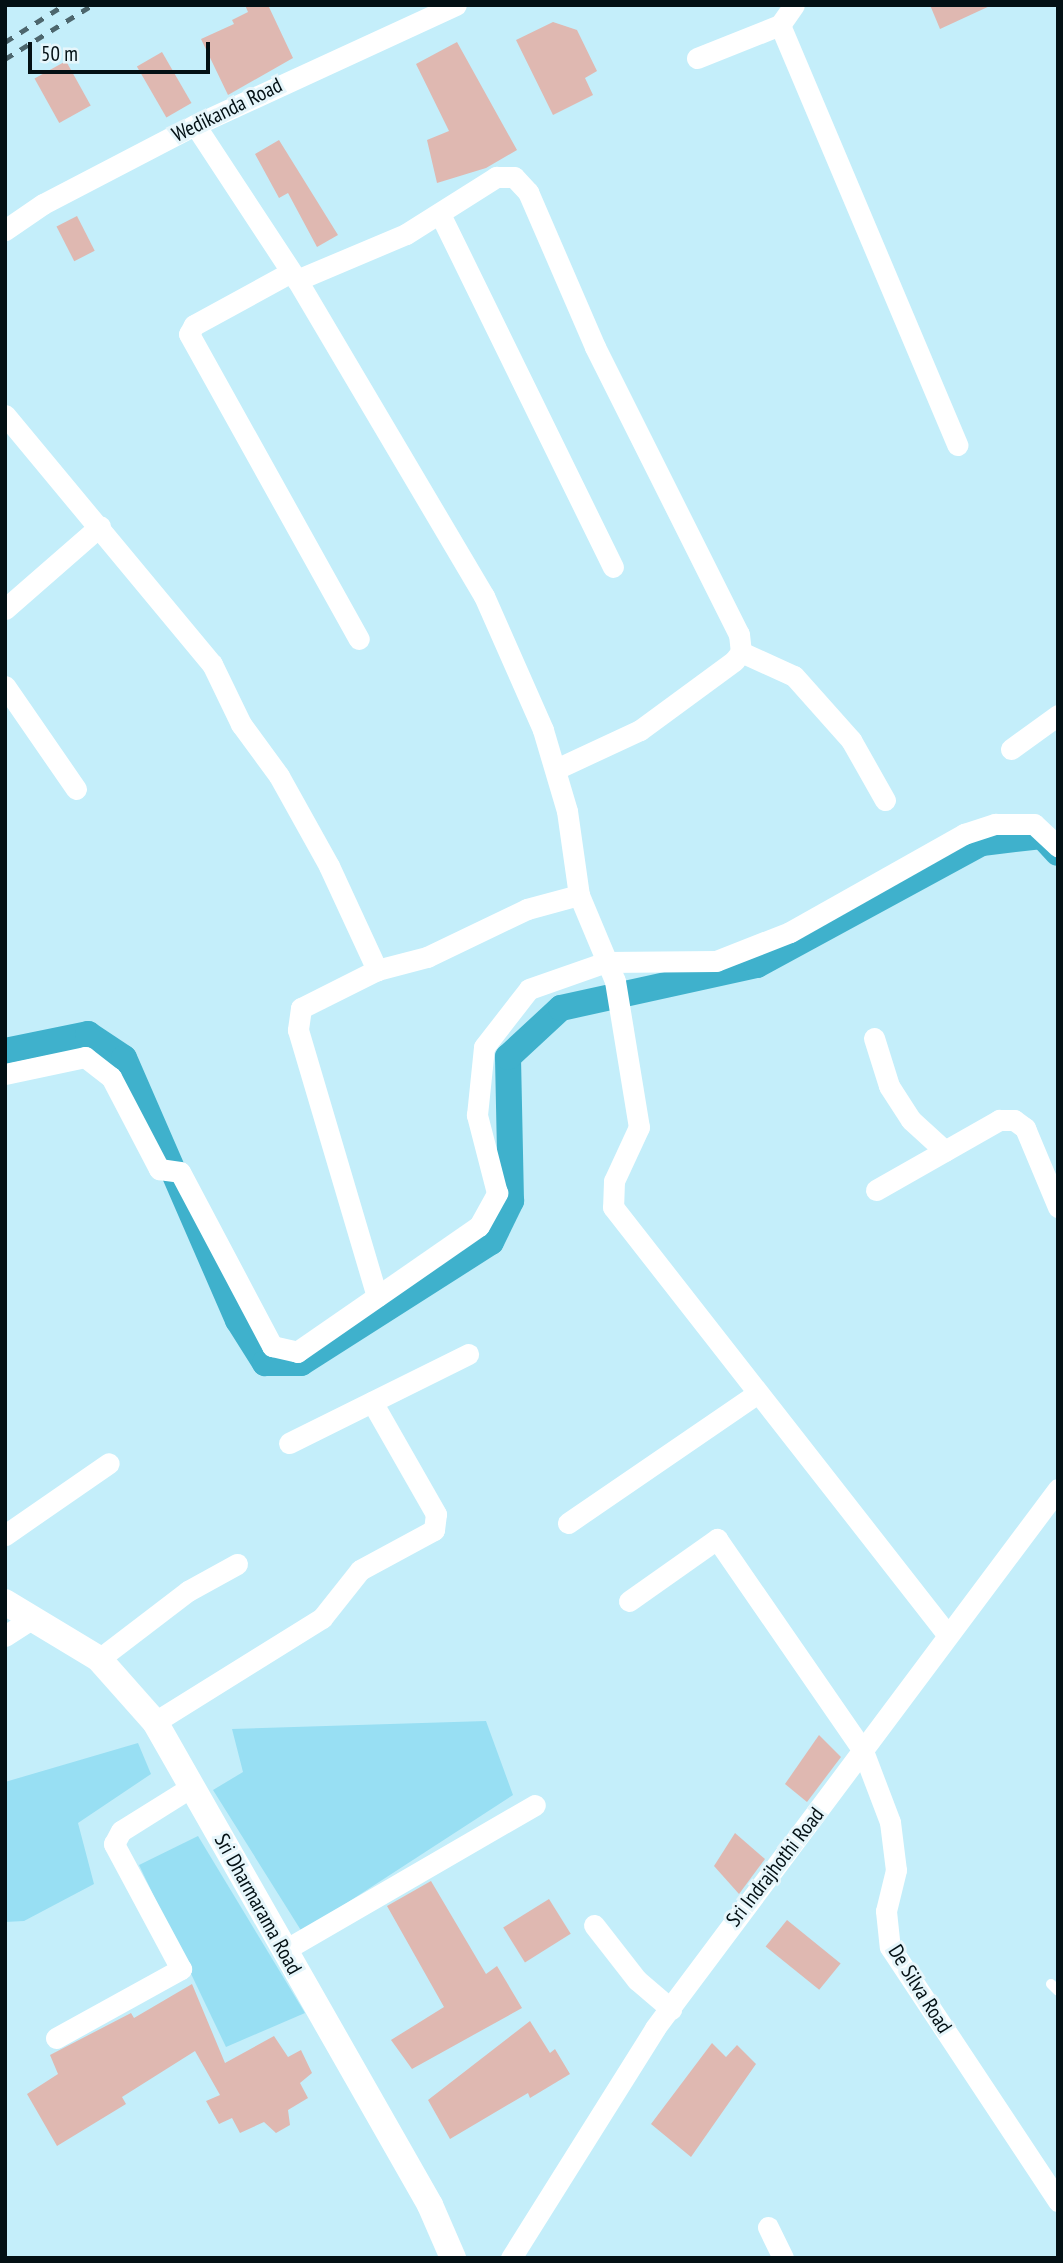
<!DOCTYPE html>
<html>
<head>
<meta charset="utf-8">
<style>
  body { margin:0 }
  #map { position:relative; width:1063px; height:2263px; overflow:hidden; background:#c4eefa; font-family:"PT Sans Narrow",sans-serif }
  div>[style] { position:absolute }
  .green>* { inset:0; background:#98dff3 }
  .canal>* { height:26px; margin:-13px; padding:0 13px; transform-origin:13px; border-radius:13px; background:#3fb1cc }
  .building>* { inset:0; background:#dfb8b1; transform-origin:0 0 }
  .service>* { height:10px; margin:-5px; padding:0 5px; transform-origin:5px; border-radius:5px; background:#fff }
  .minor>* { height:21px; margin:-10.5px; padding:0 10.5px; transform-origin:10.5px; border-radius:10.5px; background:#fff }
  .tertiary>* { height:26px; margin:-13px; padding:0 13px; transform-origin:13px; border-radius:13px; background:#fff }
  .rail>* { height:5px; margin-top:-2.5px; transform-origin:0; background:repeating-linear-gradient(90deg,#4d666d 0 9px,transparent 0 18px) }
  span { translate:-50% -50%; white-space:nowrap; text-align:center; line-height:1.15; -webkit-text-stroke:6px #e6f6fb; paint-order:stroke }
  .street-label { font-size:21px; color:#031014 }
  .frame { position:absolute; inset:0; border:7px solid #031014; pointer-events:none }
  .scale { position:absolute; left:28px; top:42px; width:182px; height:32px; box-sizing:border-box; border:4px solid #031014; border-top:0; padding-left:9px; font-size:21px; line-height:24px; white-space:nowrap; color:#031014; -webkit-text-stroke:5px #e6f6fb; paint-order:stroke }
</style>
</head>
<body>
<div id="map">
  <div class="green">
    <div style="clip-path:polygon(486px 1721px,513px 1795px,302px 1932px,213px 1790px,243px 1772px,232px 1729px)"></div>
    <div style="clip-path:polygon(138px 1743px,151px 1774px,78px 1823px,94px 1884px,24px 1921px,5px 1922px,5px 1782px)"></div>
    <div style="clip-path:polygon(198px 1836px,305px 2013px,226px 2047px,139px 1865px)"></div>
  </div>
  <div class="canal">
    <div style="left:5px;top:1051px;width:85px;rotate:-11.6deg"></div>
    <div style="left:88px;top:1034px;width:43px;rotate:33.7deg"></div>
    <div style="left:124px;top:1058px;width:286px;rotate:66.5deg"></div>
    <div style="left:238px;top:1320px;width:51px;rotate:57.9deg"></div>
    <div style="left:265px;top:1363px;width:36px"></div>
    <div style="left:301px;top:1363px;width:225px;rotate:-32.5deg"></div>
    <div style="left:491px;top:1242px;width:46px;rotate:-64deg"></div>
    <div style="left:511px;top:1201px;width:144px;rotate:-91.2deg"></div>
    <div style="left:508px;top:1057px;width:72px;rotate:-42.8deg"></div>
    <div style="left:561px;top:1008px;width:201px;rotate:-12.4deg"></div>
    <div style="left:757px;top:965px;width:256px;rotate:-28.5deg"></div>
    <div style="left:982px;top:843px;width:60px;rotate:-6.7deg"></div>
    <div style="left:1042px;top:836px;width:23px;rotate:47deg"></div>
  </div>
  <div class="building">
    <div style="clip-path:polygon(245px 5px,268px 5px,293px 58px,228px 95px,201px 39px,234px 24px,232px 20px,248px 12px)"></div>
    <div style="clip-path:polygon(930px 5px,992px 5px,940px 29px)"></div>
    <div style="clip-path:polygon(553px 22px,577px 30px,597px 71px,585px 78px,593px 95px,553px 115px,516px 40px)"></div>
    <div style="clip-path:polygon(457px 42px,517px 150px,486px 168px,437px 183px,427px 140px,449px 131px,416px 64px)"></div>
    <div style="left:162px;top:52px;width:59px;height:29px;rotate:60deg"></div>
    <div style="left:66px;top:61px;width:51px;height:36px;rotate:61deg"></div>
    <div style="clip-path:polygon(279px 140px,338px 235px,317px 247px,288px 193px,279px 198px,255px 154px)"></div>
    <div style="left:77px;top:216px;width:39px;height:23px;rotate:63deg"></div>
    <div style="clip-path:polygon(819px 1735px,841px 1757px,807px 1802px,785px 1784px)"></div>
    <div style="clip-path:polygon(735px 1833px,765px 1859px,739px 1894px,714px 1866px)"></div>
    <div style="clip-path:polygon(431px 1881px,486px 1974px,497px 1966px,522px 2008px,412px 2069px,391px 2040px,444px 2007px,387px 1906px)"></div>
    <div style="left:549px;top:1899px;width:41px;height:54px;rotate:58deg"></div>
    <div style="left:787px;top:1920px;width:69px;height:34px;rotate:39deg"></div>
    <div style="clip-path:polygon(192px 1984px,225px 2063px,274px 2036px,288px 2057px,301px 2050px,312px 2073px,300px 2083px,308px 2098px,288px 2110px,290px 2125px,276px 2133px,264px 2122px,240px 2133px,232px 2118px,219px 2124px,206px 2101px,220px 2095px,195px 2051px,122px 2097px,126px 2104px,57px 2146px,27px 2094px,58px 2074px,50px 2055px,131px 2013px,134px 2018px)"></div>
    <div style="clip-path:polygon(530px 2021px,550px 2053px,555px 2049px,570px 2074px,530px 2098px,528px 2093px,450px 2139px,428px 2100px)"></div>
    <div style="clip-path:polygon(712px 2043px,726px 2057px,737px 2045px,756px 2064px,691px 2157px,651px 2124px)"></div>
  </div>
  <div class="service">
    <div style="left:1051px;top:1984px;width:10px;rotate:45deg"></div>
  </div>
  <div class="minor">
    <div style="left:780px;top:25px;width:456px;rotate:67.1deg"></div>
    <div style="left:697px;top:58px;width:89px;rotate:-21.7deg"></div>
    <div style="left:780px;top:25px;width:24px;rotate:-55deg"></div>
    <div style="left:195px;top:125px;width:186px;rotate:56.7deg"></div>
    <div style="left:297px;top:280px;width:367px;rotate:59.4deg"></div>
    <div style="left:484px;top:596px;width:146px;rotate:66.2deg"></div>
    <div style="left:543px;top:730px;width:84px;rotate:73.5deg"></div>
    <div style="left:567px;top:811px;width:85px;rotate:81.9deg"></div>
    <div style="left:579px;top:895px;width:93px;rotate:67.3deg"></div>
    <div style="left:615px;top:981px;width:148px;rotate:80.7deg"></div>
    <div style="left:639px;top:1127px;width:60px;rotate:114.8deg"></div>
    <div style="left:614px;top:1181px;width:26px;rotate:92deg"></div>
    <div style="left:613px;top:1207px;width:542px;rotate:51.97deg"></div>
    <div style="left:440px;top:214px;width:393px;rotate:63.9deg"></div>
    <div style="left:5px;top:230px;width:46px;rotate:-34.4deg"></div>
    <div style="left:43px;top:204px;width:171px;rotate:-27.5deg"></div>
    <div style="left:195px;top:125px;width:287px;rotate:-24.7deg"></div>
    <div style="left:291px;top:272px;width:111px;rotate:151.3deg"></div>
    <div style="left:194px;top:325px;width:10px;rotate:119deg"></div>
    <div style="left:189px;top:334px;width:349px;rotate:60.9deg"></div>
    <div style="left:297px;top:280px;width:118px;rotate:-22.9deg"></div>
    <div style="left:406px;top:234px;width:107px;rotate:-32.3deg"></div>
    <div style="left:496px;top:177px;width:18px"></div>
    <div style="left:514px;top:177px;width:21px;rotate:47deg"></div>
    <div style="left:528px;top:192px;width:169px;rotate:66.6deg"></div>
    <div style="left:595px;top:347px;width:321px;rotate:63.4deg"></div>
    <div style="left:739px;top:634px;width:18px;rotate:84deg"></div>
    <div style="left:741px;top:652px;width:11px;rotate:128deg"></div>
    <div style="left:734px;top:661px;width:117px;rotate:143.7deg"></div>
    <div style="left:640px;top:730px;width:93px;rotate:155.1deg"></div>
    <div style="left:5px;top:415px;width:324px;rotate:50.3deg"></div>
    <div style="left:212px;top:664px;width:67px;rotate:64.2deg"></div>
    <div style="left:241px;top:724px;width:64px;rotate:53.8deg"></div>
    <div style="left:279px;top:776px;width:103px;rotate:60.9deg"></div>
    <div style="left:329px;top:866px;width:115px;rotate:65.2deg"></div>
    <div style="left:377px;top:970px;width:52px;rotate:-14.6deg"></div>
    <div style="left:427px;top:957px;width:111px;rotate:-25.6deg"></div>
    <div style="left:527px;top:909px;width:54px;rotate:-15.1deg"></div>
    <div style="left:5px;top:609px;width:126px;rotate:-41.1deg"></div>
    <div style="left:741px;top:652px;width:58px;rotate:24.4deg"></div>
    <div style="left:794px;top:676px;width:86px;rotate:48.3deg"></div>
    <div style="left:851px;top:740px;width:69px;rotate:60.5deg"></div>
    <div style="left:5px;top:686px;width:125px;rotate:55.4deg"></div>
    <div style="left:1011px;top:749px;width:58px;rotate:-35.9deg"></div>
    <div style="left:377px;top:970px;width:85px;rotate:153.4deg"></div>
    <div style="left:301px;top:1008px;width:22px;rotate:98deg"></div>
    <div style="left:298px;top:1030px;width:278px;rotate:73.5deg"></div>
    <div style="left:874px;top:1038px;width:50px;rotate:72.6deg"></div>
    <div style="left:889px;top:1086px;width:40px;rotate:57.1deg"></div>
    <div style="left:911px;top:1120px;width:46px;rotate:42.4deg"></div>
    <div style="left:5px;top:1074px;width:82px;rotate:-12deg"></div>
    <div style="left:85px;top:1057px;width:33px;rotate:38deg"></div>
    <div style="left:111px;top:1077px;width:104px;rotate:62.4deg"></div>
    <div style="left:159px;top:1169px;width:21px;rotate:8deg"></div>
    <div style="left:180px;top:1172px;width:197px;rotate:62.1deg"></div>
    <div style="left:272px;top:1346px;width:26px;rotate:13deg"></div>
    <div style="left:297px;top:1352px;width:221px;rotate:-34.7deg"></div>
    <div style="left:479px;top:1226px;width:38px;rotate:-61deg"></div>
    <div style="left:497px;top:1193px;width:81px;rotate:-104.4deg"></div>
    <div style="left:477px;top:1115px;width:68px;rotate:-84.1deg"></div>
    <div style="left:484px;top:1047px;width:73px;rotate:-52.2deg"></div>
    <div style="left:529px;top:989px;width:82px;rotate:-19.3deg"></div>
    <div style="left:606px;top:962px;width:110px;rotate:-0.5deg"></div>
    <div style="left:716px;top:961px;width:79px;rotate:-21.4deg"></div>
    <div style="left:790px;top:932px;width:200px;rotate:-29.4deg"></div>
    <div style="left:964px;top:834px;width:33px;rotate:-18deg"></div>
    <div style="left:995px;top:824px;width:39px"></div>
    <div style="left:1034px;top:824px;width:33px;rotate:43deg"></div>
    <div style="left:876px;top:1190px;width:142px;rotate:-29.6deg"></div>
    <div style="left:999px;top:1120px;width:15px"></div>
    <div style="left:1014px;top:1120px;width:14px;rotate:36deg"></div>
    <div style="left:1025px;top:1128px;width:86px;rotate:67.3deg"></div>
    <div style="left:289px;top:1443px;width:200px;rotate:-26.4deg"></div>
    <div style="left:568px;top:1523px;width:230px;rotate:-34.4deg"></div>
    <div style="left:5px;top:1535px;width:126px;rotate:-34.7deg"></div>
    <div style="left:629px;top:1601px;width:108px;rotate:-35.2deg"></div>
    <div style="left:717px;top:1539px;width:257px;rotate:55.4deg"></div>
    <div style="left:863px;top:1751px;width:76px;rotate:69.2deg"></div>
    <div style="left:890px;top:1822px;width:48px;rotate:82.9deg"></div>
    <div style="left:896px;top:1870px;width:42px;rotate:103.7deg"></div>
    <div style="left:886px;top:1911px;width:36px;rotate:84deg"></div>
    <div style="left:890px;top:1947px;width:305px;rotate:56.5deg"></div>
    <div style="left:5px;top:1636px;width:31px;rotate:-33deg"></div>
    <div style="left:99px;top:1659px;width:112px;rotate:-37.4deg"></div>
    <div style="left:188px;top:1591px;width:56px;rotate:-28.9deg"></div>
    <div style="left:155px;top:1722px;width:197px;rotate:-31.9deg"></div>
    <div style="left:322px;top:1618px;width:61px;rotate:-51.6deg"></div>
    <div style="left:360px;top:1570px;width:84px;rotate:-28.4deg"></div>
    <div style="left:434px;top:1530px;width:16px;rotate:-83deg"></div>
    <div style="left:436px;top:1514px;width:129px;rotate:-119.7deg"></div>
    <div style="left:594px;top:1925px;width:70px;rotate:52deg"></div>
    <div style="left:637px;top:1980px;width:45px;rotate:40.5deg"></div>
    <div style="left:283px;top:1951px;width:291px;rotate:-30.1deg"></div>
    <div style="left:56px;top:2038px;width:143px;rotate:-28.9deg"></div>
    <div style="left:181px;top:1969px;width:142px;rotate:-118.2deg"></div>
    <div style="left:114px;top:1844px;width:15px;rotate:-62deg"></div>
    <div style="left:121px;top:1831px;width:85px;rotate:-32deg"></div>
    <div style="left:768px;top:2227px;width:34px;rotate:64deg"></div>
    <div style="left:511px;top:2258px;width:271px;rotate:-57.9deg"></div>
    <div style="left:655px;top:2028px;width:673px;rotate:-53.22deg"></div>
  </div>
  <div class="tertiary">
    <div style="left:5px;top:1602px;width:110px;rotate:31.2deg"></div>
    <div style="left:99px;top:1659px;width:84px;rotate:48.4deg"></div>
    <div style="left:155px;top:1722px;width:556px;rotate:60.34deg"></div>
    <div style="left:430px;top:2205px;width:58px;rotate:66.5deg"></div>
  </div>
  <div class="rail">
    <div style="left:5px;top:42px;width:70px;rotate:-32.1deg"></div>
    <div style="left:5px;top:59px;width:102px;rotate:-31.8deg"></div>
  </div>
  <div class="street-label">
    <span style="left:227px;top:110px;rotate:-26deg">Wedikanda Road</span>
    <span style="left:775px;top:1867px;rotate:-52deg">Sri Indrajhothi Road</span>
    <span style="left:258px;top:1904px;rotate:61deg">Sri Dharmarama Road</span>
    <span style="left:920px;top:1989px;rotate:58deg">De Silva Road</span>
  </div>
  <div class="frame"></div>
  <div class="scale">50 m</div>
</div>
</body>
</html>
